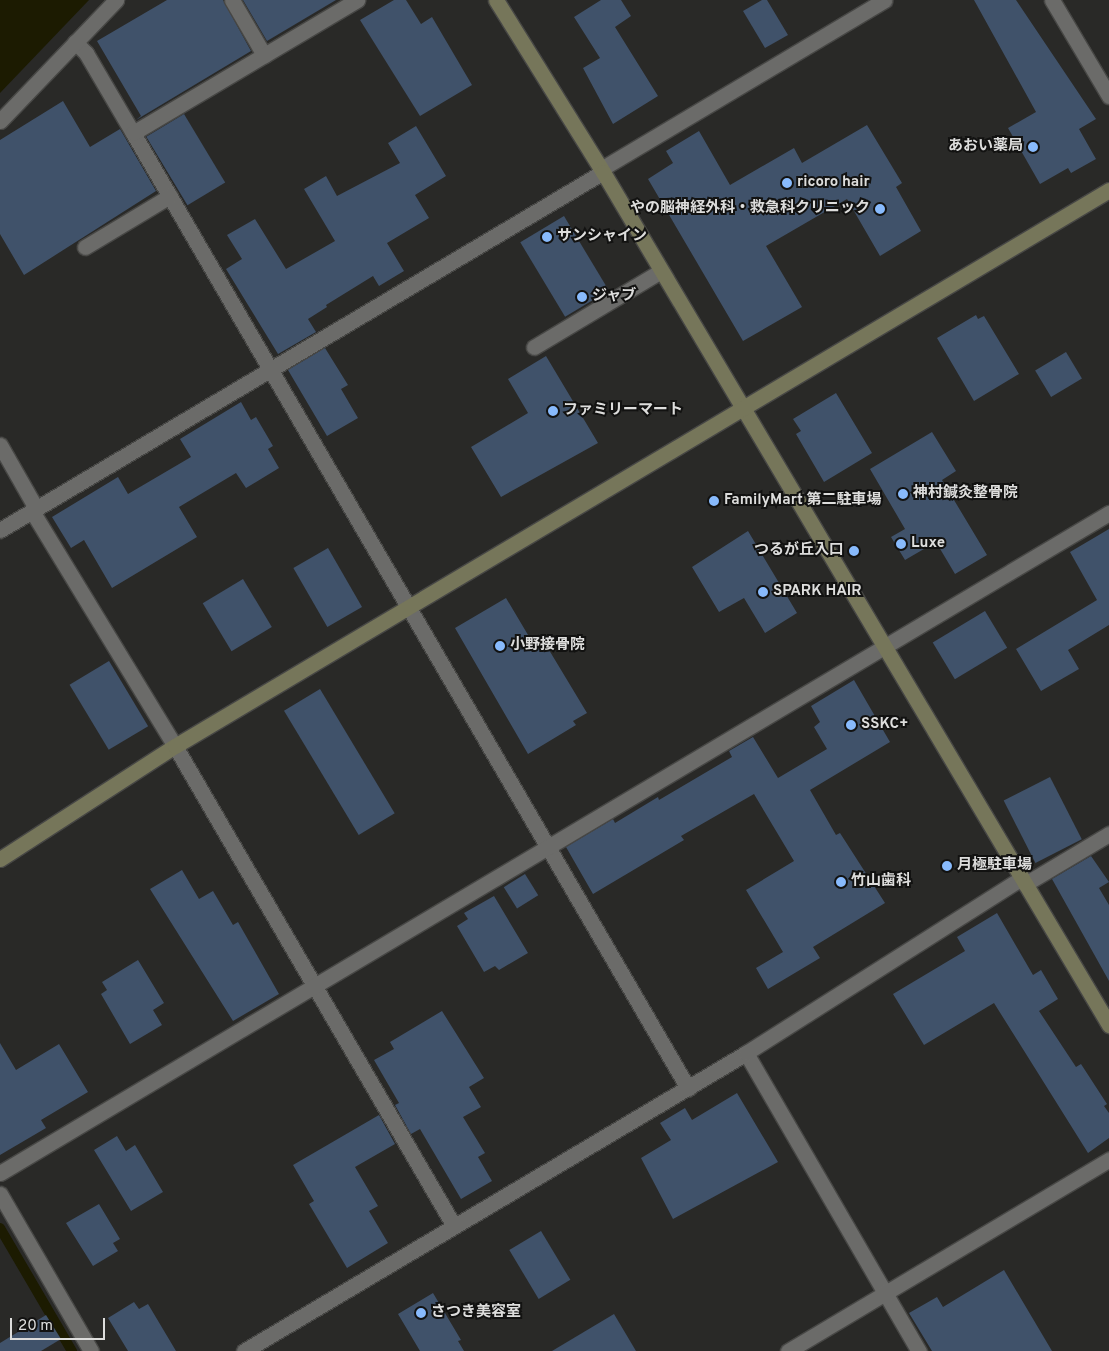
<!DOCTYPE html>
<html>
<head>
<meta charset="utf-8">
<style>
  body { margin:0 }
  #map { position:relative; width:1109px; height:1351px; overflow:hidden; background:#292927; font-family:Overpass,"Noto Sans JP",sans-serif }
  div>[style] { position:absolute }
  .water>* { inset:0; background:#1c1b01 }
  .stream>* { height:10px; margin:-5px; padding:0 5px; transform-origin:5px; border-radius:5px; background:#1c1b01 }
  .building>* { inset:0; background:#40526a; transform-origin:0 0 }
  .roads { filter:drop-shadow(1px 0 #474745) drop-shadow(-1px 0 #474745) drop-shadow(0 1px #474745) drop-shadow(0 -1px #474745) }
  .lane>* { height:15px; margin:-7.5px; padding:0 7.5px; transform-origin:7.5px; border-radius:7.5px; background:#6b6b69 }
  .street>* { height:15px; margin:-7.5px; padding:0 7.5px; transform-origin:7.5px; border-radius:7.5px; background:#6b6b69 }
  .secondary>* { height:15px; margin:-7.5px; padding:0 7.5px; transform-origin:7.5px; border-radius:7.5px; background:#76765a }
  .dots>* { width:14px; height:14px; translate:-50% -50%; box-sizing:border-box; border:2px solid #121211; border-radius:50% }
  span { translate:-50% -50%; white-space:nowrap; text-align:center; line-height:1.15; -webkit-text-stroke:4px #121211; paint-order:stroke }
  .poi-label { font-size:15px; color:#dddddc; font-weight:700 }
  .right { translate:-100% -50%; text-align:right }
  .left { translate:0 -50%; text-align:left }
  .scale { position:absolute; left:10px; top:1318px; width:95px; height:22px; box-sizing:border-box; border:2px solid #dddddc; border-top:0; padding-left:6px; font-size:15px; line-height:18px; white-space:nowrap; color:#dddddc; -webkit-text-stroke:4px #121211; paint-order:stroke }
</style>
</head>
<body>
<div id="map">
  <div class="water">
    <div style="clip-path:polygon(0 0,89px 0,0 93px)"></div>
  </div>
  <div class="stream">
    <div style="left:0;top:1228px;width:143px;rotate:59.7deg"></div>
  </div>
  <div class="building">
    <div style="clip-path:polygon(167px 0,223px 0,251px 51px,136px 120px,141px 116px,97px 41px)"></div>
    <div style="clip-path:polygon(243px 0,336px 0,267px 41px)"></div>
    <div style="clip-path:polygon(394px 0,406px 0,421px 24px,432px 17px,472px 85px,420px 116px,360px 20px)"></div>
    <div style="clip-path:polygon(601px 0,621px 0,631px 16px,615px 27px,658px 96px,613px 124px,583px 68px,600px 58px,574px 17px)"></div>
    <div style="clip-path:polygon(762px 0,767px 0,788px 35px,765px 48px,743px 11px)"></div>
    <div style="clip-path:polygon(974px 0,1016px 0,1096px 119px,1079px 129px,1096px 159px,1071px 173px,1068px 168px,1040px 184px,1008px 128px,1036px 112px)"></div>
    <div style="clip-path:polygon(63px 101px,90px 147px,120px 129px,156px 191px,24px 275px,0 234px,0 140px)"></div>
    <div style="left:184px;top:114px;width:80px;height:44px;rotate:59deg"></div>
    <div style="clip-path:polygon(867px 125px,902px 183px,896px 187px,921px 231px,880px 256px,847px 199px,766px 246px,802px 307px,743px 341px,648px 179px,673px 163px,666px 151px,699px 131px,730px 185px,794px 148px,802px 163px)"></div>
    <div style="clip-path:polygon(416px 126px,446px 176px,415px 195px,429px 218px,387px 243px,404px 271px,379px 286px,373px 276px,326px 305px,327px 307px,308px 319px,316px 332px,278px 354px,226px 269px,242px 259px,227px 235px,255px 219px,286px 269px,335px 241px,304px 189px,326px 176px,337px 196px,400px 163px,388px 143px)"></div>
    <div style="left:564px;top:216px;width:87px;height:51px;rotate:59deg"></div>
    <div style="clip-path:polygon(976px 315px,978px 319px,984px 316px,1019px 374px,974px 401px,937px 338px)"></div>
    <div style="clip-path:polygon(325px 348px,348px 385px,341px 389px,358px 418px,327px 436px,288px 370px)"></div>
    <div style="left:1066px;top:352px;width:31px;height:36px;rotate:59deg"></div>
    <div style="clip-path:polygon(546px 356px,598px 443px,501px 497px,471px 447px,528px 413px,508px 379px)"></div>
    <div style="clip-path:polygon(836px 393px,872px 453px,824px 482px,796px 434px,801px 431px,793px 419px)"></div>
    <div style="clip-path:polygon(241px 402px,251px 420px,256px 417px,273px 446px,268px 449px,279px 468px,246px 488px,236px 473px,179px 507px,197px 537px,112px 588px,84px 540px,71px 548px,52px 517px,118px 477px,128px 494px,191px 457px,180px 439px)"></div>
    <div style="clip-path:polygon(932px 432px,956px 471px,942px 480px,987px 555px,955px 574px,936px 542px,905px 560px,891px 537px,905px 529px,870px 469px)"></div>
    <div style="clip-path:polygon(1109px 529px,1109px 625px,1068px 650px,1079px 669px,1041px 691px,1016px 649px,1097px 600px,1070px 552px)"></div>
    <div style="clip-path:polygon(748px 531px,797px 613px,765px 633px,744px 598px,719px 612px,692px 567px)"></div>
    <div style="left:328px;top:548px;width:68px;height:40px;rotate:60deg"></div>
    <div style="left:243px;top:579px;width:56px;height:47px;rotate:59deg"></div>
    <div style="clip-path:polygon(506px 598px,534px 645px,543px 640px,587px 713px,573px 721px,576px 725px,528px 754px,455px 628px)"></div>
    <div style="left:985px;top:611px;width:43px;height:61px;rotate:59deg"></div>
    <div style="left:109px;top:661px;width:76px;height:46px;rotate:59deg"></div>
    <div style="clip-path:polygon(854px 680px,890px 742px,810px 790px,836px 835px,840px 833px,885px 903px,813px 947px,820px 958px,768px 989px,756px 968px,783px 952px,746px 890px,794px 861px,754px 794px,681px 836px,684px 840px,593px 894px,566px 847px,613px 819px,615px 823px,658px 797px,659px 800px,732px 757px,729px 751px,753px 737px,778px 778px,827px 749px,814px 727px,820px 722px,811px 706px)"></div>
    <div style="left:320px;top:689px;width:145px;height:42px;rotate:59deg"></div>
    <div style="left:1050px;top:777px;width:70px;height:52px;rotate:63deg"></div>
    <div style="clip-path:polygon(1091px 856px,1109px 882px,1099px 888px,1109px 905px,1109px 981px,1052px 879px)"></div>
    <div style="clip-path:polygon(182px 870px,199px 899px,213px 891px,233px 925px,238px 922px,279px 994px,233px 1021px,150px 889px)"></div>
    <div style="left:525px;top:874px;width:25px;height:25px;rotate:58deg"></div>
    <div style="clip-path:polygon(494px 896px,528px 953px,499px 970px,495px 966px,484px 972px,457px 926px,468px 919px,464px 913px)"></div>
    <div style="clip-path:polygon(997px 913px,1033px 975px,1041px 970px,1058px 999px,1039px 1011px,1076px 1067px,1081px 1064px,1107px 1104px,1104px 1106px,1109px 1113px,1109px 1138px,1088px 1153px,994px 1003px,924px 1045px,893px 994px,965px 951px,957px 937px)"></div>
    <div style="clip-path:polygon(138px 960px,164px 1003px,153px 1010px,162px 1025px,130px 1044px,101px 994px,107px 990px,102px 982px)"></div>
    <div style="clip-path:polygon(442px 1011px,484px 1078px,469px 1087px,481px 1107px,463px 1117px,485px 1153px,478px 1157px,492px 1181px,461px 1199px,420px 1129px,411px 1134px,395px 1105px,399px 1103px,374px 1060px,394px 1049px,390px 1042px)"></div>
    <div style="clip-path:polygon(0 1043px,16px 1070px,59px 1044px,88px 1092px,41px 1120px,46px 1128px,0 1155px)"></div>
    <div style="clip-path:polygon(737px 1093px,778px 1162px,673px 1219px,641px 1158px,671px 1140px,660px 1123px,685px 1108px,692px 1120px)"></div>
    <div style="clip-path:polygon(379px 1115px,395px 1144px,355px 1167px,378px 1206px,369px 1211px,388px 1243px,347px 1268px,309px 1204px,314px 1201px,293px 1165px)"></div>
    <div style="clip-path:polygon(117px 1136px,126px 1151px,135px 1145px,163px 1192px,131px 1211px,94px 1150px)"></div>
    <div style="clip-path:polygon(99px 1204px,120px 1239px,113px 1243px,118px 1251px,93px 1266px,66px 1223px)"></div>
    <div style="left:541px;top:1231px;width:57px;height:37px;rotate:59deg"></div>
    <div style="clip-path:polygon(1004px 1270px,1052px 1351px,932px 1351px,909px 1313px,937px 1297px,943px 1307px)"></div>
    <div style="clip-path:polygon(433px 1293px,461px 1340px,458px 1341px,464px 1351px,420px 1351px,398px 1314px)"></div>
    <div style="clip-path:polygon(134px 1302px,139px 1309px,148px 1304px,176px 1351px,128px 1351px,108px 1318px)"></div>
    <div style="clip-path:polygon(614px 1314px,636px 1351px,552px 1351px)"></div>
    <div style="clip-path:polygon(46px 1315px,61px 1339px,41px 1351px,0 1351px,0 1343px)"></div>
  </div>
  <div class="roads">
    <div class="lane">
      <div style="left:534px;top:347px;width:148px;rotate:-30.9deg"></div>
    </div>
    <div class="street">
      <div style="left:232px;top:0;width:64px;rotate:59.8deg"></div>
      <div style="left:1052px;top:0;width:112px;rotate:59.3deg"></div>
      <div style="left:75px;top:42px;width:16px;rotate:45deg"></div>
      <div style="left:86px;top:53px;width:93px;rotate:59.6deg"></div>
      <div style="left:133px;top:133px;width:1105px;rotate:59.84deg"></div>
      <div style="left:0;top:121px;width:168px;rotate:-46.2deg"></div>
      <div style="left:133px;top:133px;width:261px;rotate:-30.7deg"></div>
      <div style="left:601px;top:169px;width:330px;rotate:-30.8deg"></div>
      <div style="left:85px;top:247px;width:99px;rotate:-31deg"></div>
      <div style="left:0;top:445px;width:73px;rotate:60.3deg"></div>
      <div style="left:32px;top:511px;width:275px;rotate:58.7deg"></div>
      <div style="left:175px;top:746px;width:555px;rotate:59.83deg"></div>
      <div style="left:0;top:530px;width:701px;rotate:-30.7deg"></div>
      <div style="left:1025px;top:884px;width:98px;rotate:-30.8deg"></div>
      <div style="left:746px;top:1053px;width:345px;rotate:59.9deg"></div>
      <div style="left:0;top:1173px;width:1291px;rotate:-30.76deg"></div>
      <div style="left:0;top:1194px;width:181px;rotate:59.9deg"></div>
      <div style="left:244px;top:1351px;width:584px;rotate:-30.69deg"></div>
      <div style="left:746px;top:1053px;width:327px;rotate:-32.4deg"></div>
      <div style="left:788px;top:1351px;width:374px;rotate:-30.8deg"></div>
    </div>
    <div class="secondary">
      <div style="left:496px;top:0;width:203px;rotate:58.1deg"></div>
      <div style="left:603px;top:172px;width:992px;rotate:59.32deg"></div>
      <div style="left:0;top:859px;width:208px;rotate:-32.9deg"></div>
      <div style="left:175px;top:746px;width:1087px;rotate:-30.76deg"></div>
    </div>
  </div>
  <div class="dots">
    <div style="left:1033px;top:147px;background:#88bafc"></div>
    <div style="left:787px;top:183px;background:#88bafc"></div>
    <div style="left:880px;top:209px;background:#88bafc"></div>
    <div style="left:547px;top:237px;background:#88bafc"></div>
    <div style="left:582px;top:297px;background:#88bafc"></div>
    <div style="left:553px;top:411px;background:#88bafc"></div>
    <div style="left:903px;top:494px;background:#88bafc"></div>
    <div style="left:714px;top:501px;background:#88bafc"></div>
    <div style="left:901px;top:544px;background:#88bafc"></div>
    <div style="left:854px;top:551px;background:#88bafc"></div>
    <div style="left:763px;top:592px;background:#88bafc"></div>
    <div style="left:500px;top:646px;background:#88bafc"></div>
    <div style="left:851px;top:725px;background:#88bafc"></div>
    <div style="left:947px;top:866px;background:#88bafc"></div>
    <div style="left:841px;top:882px;background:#88bafc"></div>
    <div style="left:421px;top:1313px;background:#88bafc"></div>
  </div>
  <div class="poi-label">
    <span class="right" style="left:1023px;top:147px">あおい薬局</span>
    <span class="left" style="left:797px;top:183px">ricoro hair</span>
    <span class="right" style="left:870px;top:209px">やの脳神経外科・救急科クリニック</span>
    <span class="left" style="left:557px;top:237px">サンシャイン</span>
    <span class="left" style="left:592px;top:297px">ジャブ</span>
    <span class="left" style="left:563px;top:411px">ファミリーマート</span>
    <span class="left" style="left:913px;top:494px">神村鍼灸整骨院</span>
    <span class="left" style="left:724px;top:501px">FamilyMart 第二駐車場</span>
    <span class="left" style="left:911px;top:544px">Luxe</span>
    <span class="right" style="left:844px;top:551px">つるが丘入口</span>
    <span class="left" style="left:773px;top:592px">SPARK HAIR</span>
    <span class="left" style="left:510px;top:646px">小野接骨院</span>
    <span class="left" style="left:861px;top:725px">SSKC+</span>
    <span class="left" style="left:957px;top:866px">月極駐車場</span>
    <span class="left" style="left:851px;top:882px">竹山歯科</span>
    <span class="left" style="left:431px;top:1313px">さつき美容室</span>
  </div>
  <div class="scale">20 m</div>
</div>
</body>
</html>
